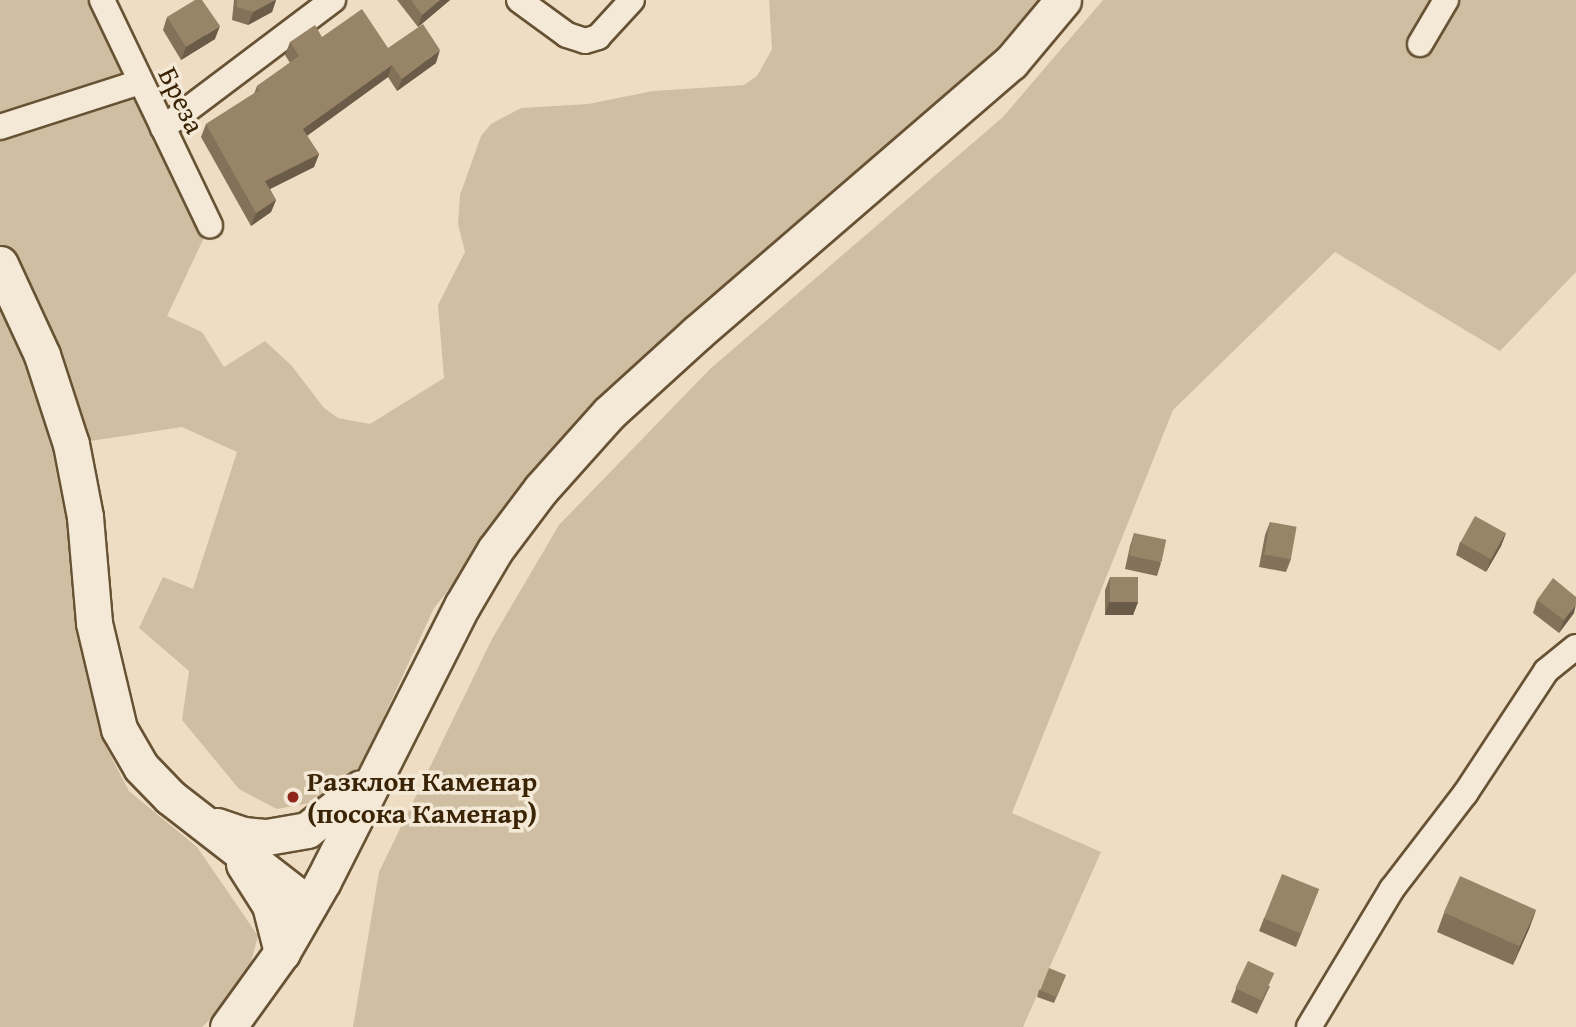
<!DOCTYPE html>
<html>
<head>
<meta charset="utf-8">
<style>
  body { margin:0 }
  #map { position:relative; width:1576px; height:1027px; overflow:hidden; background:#eeddc2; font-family:"Gentium Book Plus",serif }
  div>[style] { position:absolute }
  .green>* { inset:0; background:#cfbea2 }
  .roads { filter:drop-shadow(2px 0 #675234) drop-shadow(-2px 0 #675234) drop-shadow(0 2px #675234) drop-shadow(0 -2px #675234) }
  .street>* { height:24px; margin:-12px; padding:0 12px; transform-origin:12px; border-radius:12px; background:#f4e9d7 }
  .secondary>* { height:35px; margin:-17.5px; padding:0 17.5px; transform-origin:17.5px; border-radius:17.5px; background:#f4e9d7 }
  .wall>* { inset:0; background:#837259 }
  .shaded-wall>* { inset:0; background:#6a5c48 }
  .building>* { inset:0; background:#988467; transform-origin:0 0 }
  .dots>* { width:19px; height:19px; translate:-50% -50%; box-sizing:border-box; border:4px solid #f4e9d7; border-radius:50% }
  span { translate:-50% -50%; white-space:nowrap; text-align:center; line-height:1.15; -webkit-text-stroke:7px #f4e9d7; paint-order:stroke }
  .street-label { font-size:28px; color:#3a2405 }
  .poi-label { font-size:28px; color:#3a2405; font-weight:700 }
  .left { translate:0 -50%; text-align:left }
</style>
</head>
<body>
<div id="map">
  <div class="green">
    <div style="clip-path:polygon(0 0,102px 0,210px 225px,167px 316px,202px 332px,224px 367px,265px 341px,291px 365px,324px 408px,338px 418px,370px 424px,444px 378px,438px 305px,465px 252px,458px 224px,460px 195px,481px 136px,491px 124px,521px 108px,588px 104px,653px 91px,744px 85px,757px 76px,772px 49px,769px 0,1039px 0,953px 98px,604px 398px,434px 608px,362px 764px,321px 801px,277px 809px,239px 789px,182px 720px,189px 671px,139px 628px,163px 577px,193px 589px,237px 452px,182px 427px,71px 444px,0 264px)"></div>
    <div style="clip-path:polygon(1103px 0,1576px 0,1576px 272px,1500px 351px,1335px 252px,1173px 410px,1012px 813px,1101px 852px,1023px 1027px,353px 1027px,379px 872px,492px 639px,559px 525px,710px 369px,1003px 117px)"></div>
    <div style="clip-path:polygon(0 289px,68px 465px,88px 646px,104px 743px,129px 791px,197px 847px,258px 936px,248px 973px,228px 1002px,202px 1027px,0 1027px)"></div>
  </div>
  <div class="roads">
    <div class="street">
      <div style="left:102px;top:0;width:250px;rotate:64.4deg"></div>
      <div style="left:519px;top:0;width:59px;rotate:36.1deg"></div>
      <div style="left:567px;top:35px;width:19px;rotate:18deg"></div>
      <div style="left:585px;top:41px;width:14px;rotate:-17deg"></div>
      <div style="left:598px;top:37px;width:50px;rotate:-47.4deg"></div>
      <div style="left:1420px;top:44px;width:51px;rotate:-59.4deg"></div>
      <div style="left:0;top:127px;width:147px;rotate:-17.8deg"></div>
      <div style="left:163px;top:128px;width:213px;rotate:-37deg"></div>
      <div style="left:1309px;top:1027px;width:161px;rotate:-59deg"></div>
      <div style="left:1392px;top:889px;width:120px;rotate:-52.5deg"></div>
      <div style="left:1465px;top:794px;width:147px;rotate:-56.6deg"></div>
      <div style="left:1546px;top:671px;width:38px;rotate:-39deg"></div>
    </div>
    <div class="secondary">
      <div style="left:0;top:264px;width:100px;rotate:65.2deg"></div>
      <div style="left:42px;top:355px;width:94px;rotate:72deg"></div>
      <div style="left:71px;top:444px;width:74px;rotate:79.1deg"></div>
      <div style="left:85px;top:517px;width:106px;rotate:85.1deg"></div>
      <div style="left:94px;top:623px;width:109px;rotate:76.7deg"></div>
      <div style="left:119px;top:729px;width:44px;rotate:59.9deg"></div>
      <div style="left:141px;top:767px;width:42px;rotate:46deg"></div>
      <div style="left:170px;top:797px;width:176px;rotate:37.8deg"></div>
      <div style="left:217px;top:826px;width:28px;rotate:19deg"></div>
      <div style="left:243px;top:835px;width:24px;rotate:5deg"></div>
      <div style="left:267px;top:837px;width:41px;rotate:-9.9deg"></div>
      <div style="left:307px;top:830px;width:68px;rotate:-37.9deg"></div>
      <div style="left:244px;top:864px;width:49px;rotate:57.6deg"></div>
      <div style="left:270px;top:905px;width:49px;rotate:75.7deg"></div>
      <div style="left:228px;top:1027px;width:92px;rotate:-54.2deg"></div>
      <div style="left:282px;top:952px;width:82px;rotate:-60deg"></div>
      <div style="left:323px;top:881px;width:308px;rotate:-63.2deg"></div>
      <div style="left:462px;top:606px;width:65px;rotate:-59.5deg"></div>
      <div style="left:495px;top:550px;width:76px;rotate:-53deg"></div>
      <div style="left:541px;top:489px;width:102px;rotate:-48.2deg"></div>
      <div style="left:609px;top:413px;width:120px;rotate:-42.3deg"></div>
      <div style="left:698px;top:332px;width:413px;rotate:-40.8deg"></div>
      <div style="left:1011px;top:62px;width:81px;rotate:-50deg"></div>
    </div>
  </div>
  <div class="wall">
    <div style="clip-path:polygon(234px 0,276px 0,272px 12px,248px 25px,232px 20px)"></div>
    <div style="clip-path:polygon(397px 0,450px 0,418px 27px)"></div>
    <div style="clip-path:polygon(167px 17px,215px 39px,181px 60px,163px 30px)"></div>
    <div style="clip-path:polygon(322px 37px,388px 48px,436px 63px,397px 91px,388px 77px,307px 136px,319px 154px,314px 167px,270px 189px,276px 200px,271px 212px,251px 226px,201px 137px,206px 124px,254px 94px,257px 86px,290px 63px,285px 55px,290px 42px)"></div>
    <div style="clip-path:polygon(1270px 522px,1291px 559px,1286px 572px,1259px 567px,1265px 535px)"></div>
    <div style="clip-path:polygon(1134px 533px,1161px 563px,1157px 576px,1125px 569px,1130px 546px)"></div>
    <div style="clip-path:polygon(1506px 533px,1501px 546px,1486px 572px,1456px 555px,1460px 542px)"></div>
    <div style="clip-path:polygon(1110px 577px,1138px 602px,1133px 615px,1105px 615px,1105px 590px)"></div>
    <div style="clip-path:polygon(1537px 600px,1574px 613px,1559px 633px,1533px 613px)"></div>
    <div style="clip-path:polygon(1319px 889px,1296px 947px,1259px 931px,1264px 918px)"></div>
    <div style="clip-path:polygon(1536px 910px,1529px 929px,1513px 965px,1437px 932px,1444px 913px)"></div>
    <div style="clip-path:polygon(1066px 975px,1054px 1003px,1037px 997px,1039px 990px)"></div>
    <div style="clip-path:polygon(1270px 986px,1257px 1014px,1231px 1002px,1236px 989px)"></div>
  </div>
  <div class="shaded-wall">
    <div style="clip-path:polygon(276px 0,272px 12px,248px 25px,253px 12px)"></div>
    <div style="clip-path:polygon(440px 0,450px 0,418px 27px,422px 15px)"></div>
    <div style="clip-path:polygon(220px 26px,215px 39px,181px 60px,186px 47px)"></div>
    <div style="clip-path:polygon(440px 50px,436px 63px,397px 91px,402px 79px)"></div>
    <div style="clip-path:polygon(392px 65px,388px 77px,298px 142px,303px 129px)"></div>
    <div style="clip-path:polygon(319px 154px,314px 167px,260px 194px,265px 181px)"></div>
    <div style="clip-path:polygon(276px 200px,271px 212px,251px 226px,256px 213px)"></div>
    <div style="clip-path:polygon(1506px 533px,1501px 546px,1486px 572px,1491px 559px)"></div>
    <div style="clip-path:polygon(1109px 602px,1138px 602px,1133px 615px,1105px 615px)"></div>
    <div style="clip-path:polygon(1576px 604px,1574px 613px,1559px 633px,1564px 620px)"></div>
    <div style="clip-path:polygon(1536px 910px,1529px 929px,1513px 965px,1520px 946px)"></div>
  </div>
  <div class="building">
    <div style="clip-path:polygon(195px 0,202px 0,220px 26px,186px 47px,167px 17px)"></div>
    <div style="clip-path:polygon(237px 0,275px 0,253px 12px,237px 7px)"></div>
    <div style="clip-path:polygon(411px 0,440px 0,422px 15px)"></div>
    <div style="clip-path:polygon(362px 9px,388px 48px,423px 24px,440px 50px,402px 79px,392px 65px,303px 129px,319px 154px,265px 181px,276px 200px,256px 213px,206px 124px,259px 90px,257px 86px,299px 56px,290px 42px,315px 25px,322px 37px)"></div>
    <div style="left:1475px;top:516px;width:35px;height:30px;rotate:29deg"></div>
    <div style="left:1270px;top:522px;width:27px;height:33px;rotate:10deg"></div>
    <div style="left:1134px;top:533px;width:33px;height:23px;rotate:12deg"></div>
    <div style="left:1110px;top:577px;width:28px;height:25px"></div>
    <div style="clip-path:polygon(1553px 578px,1576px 597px,1576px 604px,1564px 620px,1537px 600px)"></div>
    <div style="left:1282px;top:874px;width:40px;height:48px;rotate:22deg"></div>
    <div style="left:1460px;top:876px;width:83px;height:40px;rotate:24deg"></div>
    <div style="left:1248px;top:961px;width:29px;height:30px;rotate:25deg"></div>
    <div style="left:1049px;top:968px;width:18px;height:24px;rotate:22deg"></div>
  </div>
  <div class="dots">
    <div style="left:293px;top:797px;background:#8f2418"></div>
  </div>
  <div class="street-label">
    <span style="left:182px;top:100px;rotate:64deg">Бреза</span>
  </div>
  <div class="poi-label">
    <span class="left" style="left:307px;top:797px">Разклон Каменар<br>(посока Каменар)</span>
  </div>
</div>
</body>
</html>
